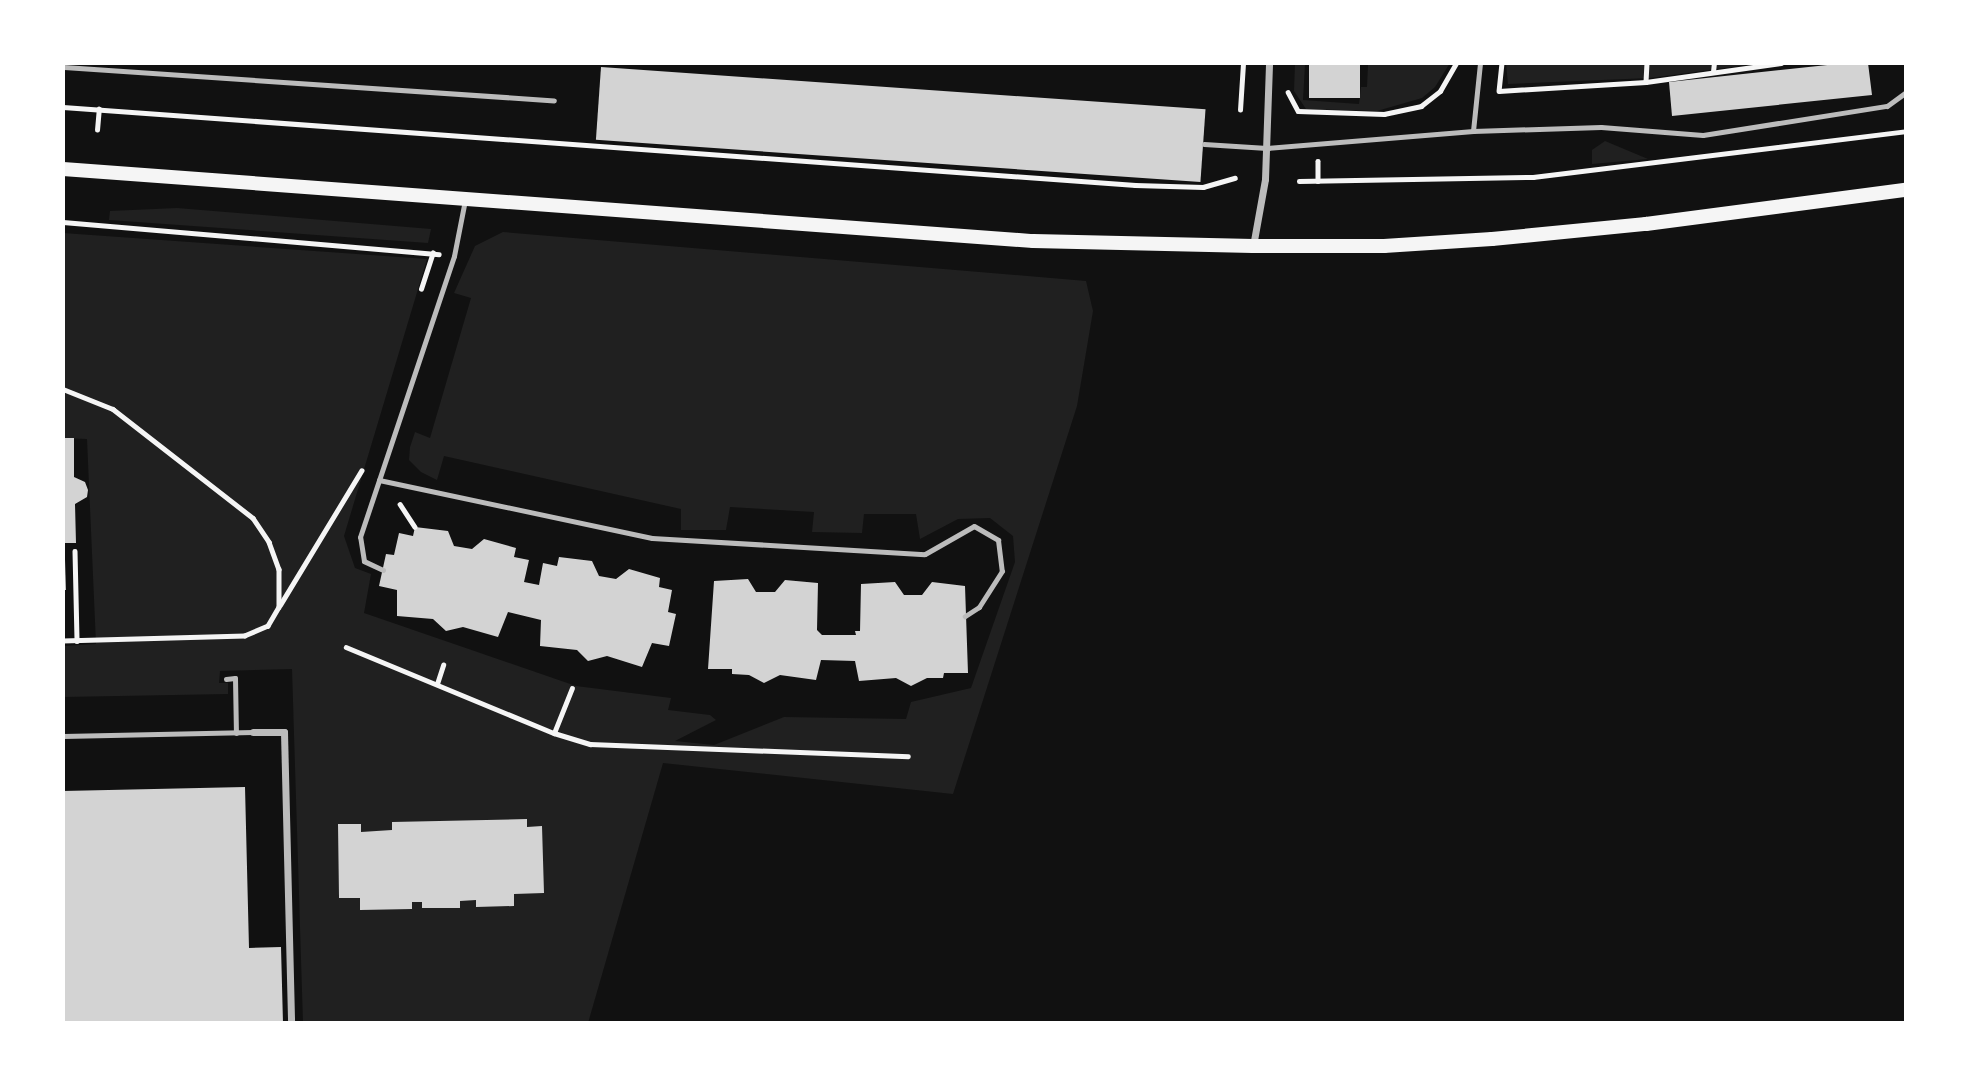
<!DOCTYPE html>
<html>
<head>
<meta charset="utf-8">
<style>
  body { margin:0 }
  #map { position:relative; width:1969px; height:1086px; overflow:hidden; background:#111; font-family:Overpass,sans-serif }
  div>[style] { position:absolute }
  .green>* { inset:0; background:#202020 }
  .building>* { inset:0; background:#d3d3d3; transform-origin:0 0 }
  .path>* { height:4.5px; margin:-2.25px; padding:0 2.25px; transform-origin:2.25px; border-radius:2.25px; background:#f5f5f5 }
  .service>* { height:5px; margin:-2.5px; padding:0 2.5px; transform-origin:2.5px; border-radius:2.5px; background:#bcbcbc }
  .minor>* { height:7px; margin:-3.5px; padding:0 3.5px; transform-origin:3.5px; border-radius:3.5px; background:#bcbcbc }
  .secondary>* { height:14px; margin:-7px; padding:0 7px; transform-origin:7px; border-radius:7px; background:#f5f5f5 }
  span { translate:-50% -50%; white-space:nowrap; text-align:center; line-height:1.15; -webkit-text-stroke:5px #fff; paint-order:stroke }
  .frame { position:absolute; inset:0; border:65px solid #fff; pointer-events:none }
</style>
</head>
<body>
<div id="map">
  <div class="green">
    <div style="clip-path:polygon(1295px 63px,1305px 64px,1303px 100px,1359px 104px,1361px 87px,1367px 87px,1368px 65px,1363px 63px,1450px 63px,1435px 87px,1422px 98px,1377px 111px,1306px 109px,1294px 91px)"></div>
    <div style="clip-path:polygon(1506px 63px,1761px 63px,1650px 78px,1508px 84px)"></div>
    <div style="clip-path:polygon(1605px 141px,1648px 159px,1592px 164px,1592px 150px)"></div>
    <div style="clip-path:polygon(177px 208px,431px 229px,428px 243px,109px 220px,110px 211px)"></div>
    <div style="clip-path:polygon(503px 232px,1086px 281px,1093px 311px,1077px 406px,953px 794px,663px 763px,588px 1023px,303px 1023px,292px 669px,220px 671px,219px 683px,228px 683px,228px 694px,63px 697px,63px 646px,96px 644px,87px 439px,63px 438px,63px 233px,427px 259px,344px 536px,355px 568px,371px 574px,364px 613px,576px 686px,671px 698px,668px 710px,710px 715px,716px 720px,675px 741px,714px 745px,784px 717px,906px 719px,911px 702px,971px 688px,1015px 562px,1013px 536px,990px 518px,958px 519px,920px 539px,916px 514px,864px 514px,862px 533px,812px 532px,814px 512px,730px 507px,726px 530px,681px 530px,681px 509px,444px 456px,437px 480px,421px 472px,409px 460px,410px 447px,415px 432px,430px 438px,471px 298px,454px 293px,475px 246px)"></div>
  </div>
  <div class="building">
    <div style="left:1309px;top:63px;width:51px;height:35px"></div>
    <div style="clip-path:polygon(1846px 63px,1868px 63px,1872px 95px,1672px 116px,1669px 82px)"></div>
    <div style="left:601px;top:67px;width:606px;height:73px;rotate:4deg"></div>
    <div style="clip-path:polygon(63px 438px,74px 438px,74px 477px,85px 482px,88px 490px,87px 497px,75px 504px,76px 543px,63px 543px)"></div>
    <div style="clip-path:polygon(415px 527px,448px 531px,454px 546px,472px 549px,484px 539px,516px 548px,514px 557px,529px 560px,524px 582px,539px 585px,543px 563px,557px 566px,559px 557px,592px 561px,599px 576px,616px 579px,629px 569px,660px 578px,659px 587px,672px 590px,668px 612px,676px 614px,669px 646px,652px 643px,642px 667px,607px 656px,588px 661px,577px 650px,540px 646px,541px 620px,508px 612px,498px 637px,463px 627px,446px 631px,433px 619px,397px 616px,397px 590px,379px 586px,386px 554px,394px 555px,399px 533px,413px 536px)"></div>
    <div style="clip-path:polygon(63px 560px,65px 560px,66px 590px,63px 590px)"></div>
    <div style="clip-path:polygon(748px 579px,756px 592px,775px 592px,785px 580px,818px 583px,817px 630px,822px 635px,856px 635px,855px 631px,860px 631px,861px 584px,895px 582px,904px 595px,922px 595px,932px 582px,965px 586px,968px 673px,944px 673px,943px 678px,927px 678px,911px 686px,896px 678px,859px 681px,855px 661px,821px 660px,816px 680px,780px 675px,764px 683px,749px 675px,732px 674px,732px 669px,708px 669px,714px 581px)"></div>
    <div style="clip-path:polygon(245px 787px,249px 948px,281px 947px,283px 1023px,63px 1023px,63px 791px)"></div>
    <div style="clip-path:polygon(527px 819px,527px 827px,542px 826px,544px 893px,514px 894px,514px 906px,476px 907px,476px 900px,460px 901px,460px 908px,422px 908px,422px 902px,412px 902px,412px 909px,360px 910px,360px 898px,339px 898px,338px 824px,361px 824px,361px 832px,392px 830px,392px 822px)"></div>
  </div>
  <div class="path">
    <div style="left:1502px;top:63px;width:28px;rotate:96deg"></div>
    <div style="left:1499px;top:91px;width:147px;rotate:-3.5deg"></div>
    <div style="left:1647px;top:63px;width:19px;rotate:93deg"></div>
    <div style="left:1646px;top:82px;width:136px;rotate:-8deg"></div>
    <div style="left:1713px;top:72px;width:9px;rotate:-84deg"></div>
    <div style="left:1288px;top:92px;width:21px;rotate:62deg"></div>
    <div style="left:1298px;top:111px;width:86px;rotate:2deg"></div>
    <div style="left:1384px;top:114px;width:38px;rotate:-12deg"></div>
    <div style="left:1421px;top:106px;width:24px;rotate:-38deg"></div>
    <div style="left:1440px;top:91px;width:32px;rotate:-60deg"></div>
    <div style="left:63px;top:107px;width:1075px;rotate:4.16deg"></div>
    <div style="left:1135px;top:185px;width:68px;rotate:1.7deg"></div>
    <div style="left:1203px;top:187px;width:33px;rotate:-16deg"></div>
    <div style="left:1240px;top:110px;width:47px;rotate:-86.3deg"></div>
    <div style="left:97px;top:130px;width:21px;rotate:-85deg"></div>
    <div style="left:1318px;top:161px;width:20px;rotate:90deg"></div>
    <div style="left:1299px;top:181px;width:234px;rotate:-1deg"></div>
    <div style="left:1533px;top:177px;width:376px;rotate:-7deg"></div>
    <div style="left:63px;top:222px;width:377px;rotate:4.9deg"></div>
    <div style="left:421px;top:289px;width:38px;rotate:-72deg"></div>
    <div style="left:63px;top:389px;width:54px;rotate:21.8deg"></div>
    <div style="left:113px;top:409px;width:177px;rotate:37.9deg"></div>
    <div style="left:253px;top:518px;width:29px;rotate:56deg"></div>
    <div style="left:269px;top:542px;width:29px;rotate:70deg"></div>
    <div style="left:279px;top:569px;width:38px;rotate:90deg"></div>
    <div style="left:279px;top:607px;width:22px;rotate:120deg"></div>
    <div style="left:268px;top:626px;width:25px;rotate:157deg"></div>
    <div style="left:245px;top:636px;width:182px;rotate:178.4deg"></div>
    <div style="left:400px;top:504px;width:27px;rotate:57deg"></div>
    <div style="left:75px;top:551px;width:90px;rotate:88.7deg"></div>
    <div style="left:280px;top:605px;width:157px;rotate:-58.8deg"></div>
    <div style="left:346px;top:647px;width:225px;rotate:22.5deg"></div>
    <div style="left:554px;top:733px;width:48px;rotate:-68.2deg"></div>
    <div style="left:437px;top:684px;width:20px;rotate:-72deg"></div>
    <div style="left:554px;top:733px;width:38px;rotate:17deg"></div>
    <div style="left:590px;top:744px;width:318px;rotate:2.2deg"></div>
  </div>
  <div class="service">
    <div style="left:64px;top:67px;width:491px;rotate:3.9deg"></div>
    <div style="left:1473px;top:131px;width:68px;rotate:-84.1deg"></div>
    <div style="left:1204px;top:144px;width:63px;rotate:3.6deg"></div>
    <div style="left:1267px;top:148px;width:207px;rotate:-4.7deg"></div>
    <div style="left:1473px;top:131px;width:128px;rotate:-1.8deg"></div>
    <div style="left:1601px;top:127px;width:102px;rotate:4.5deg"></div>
    <div style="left:1703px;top:135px;width:186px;rotate:-9deg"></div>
    <div style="left:1887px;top:106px;width:24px;rotate:-36deg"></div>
    <div style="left:379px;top:480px;width:279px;rotate:12deg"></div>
    <div style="left:652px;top:538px;width:273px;rotate:3.4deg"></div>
    <div style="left:925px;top:554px;width:56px;rotate:-29.7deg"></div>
    <div style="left:974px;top:526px;width:28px;rotate:30deg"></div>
    <div style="left:998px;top:540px;width:31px;rotate:83deg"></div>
    <div style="left:1002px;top:571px;width:43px;rotate:122.6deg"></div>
    <div style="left:979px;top:607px;width:17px;rotate:147deg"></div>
    <div style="left:383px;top:570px;width:21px;rotate:-155deg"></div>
    <div style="left:364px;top:561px;width:24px;rotate:-99deg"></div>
    <div style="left:360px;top:537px;width:296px;rotate:-71.5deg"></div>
    <div style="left:454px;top:256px;width:57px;rotate:-78.9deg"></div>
    <div style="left:226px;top:679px;width:9px;rotate:-6deg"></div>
    <div style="left:235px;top:678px;width:55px;rotate:89deg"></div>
    <div style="left:63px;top:736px;width:190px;rotate:-1.2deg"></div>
  </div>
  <div class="minor">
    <div style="left:1253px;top:246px;width:68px;rotate:-79.8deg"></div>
    <div style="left:1265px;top:179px;width:116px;rotate:-88deg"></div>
    <div style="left:253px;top:732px;width:31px"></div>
    <div style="left:284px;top:732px;width:291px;rotate:88.6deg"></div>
  </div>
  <div class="secondary">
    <div style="left:63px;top:169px;width:973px;rotate:4.25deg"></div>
    <div style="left:1033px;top:241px;width:220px;rotate:1.3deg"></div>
    <div style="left:1253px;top:246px;width:131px"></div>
    <div style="left:1384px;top:246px;width:108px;rotate:-3.7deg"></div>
    <div style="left:1492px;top:239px;width:155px;rotate:-5.6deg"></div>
    <div style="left:1646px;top:224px;width:262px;rotate:-7.5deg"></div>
  </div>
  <div class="frame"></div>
</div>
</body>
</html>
